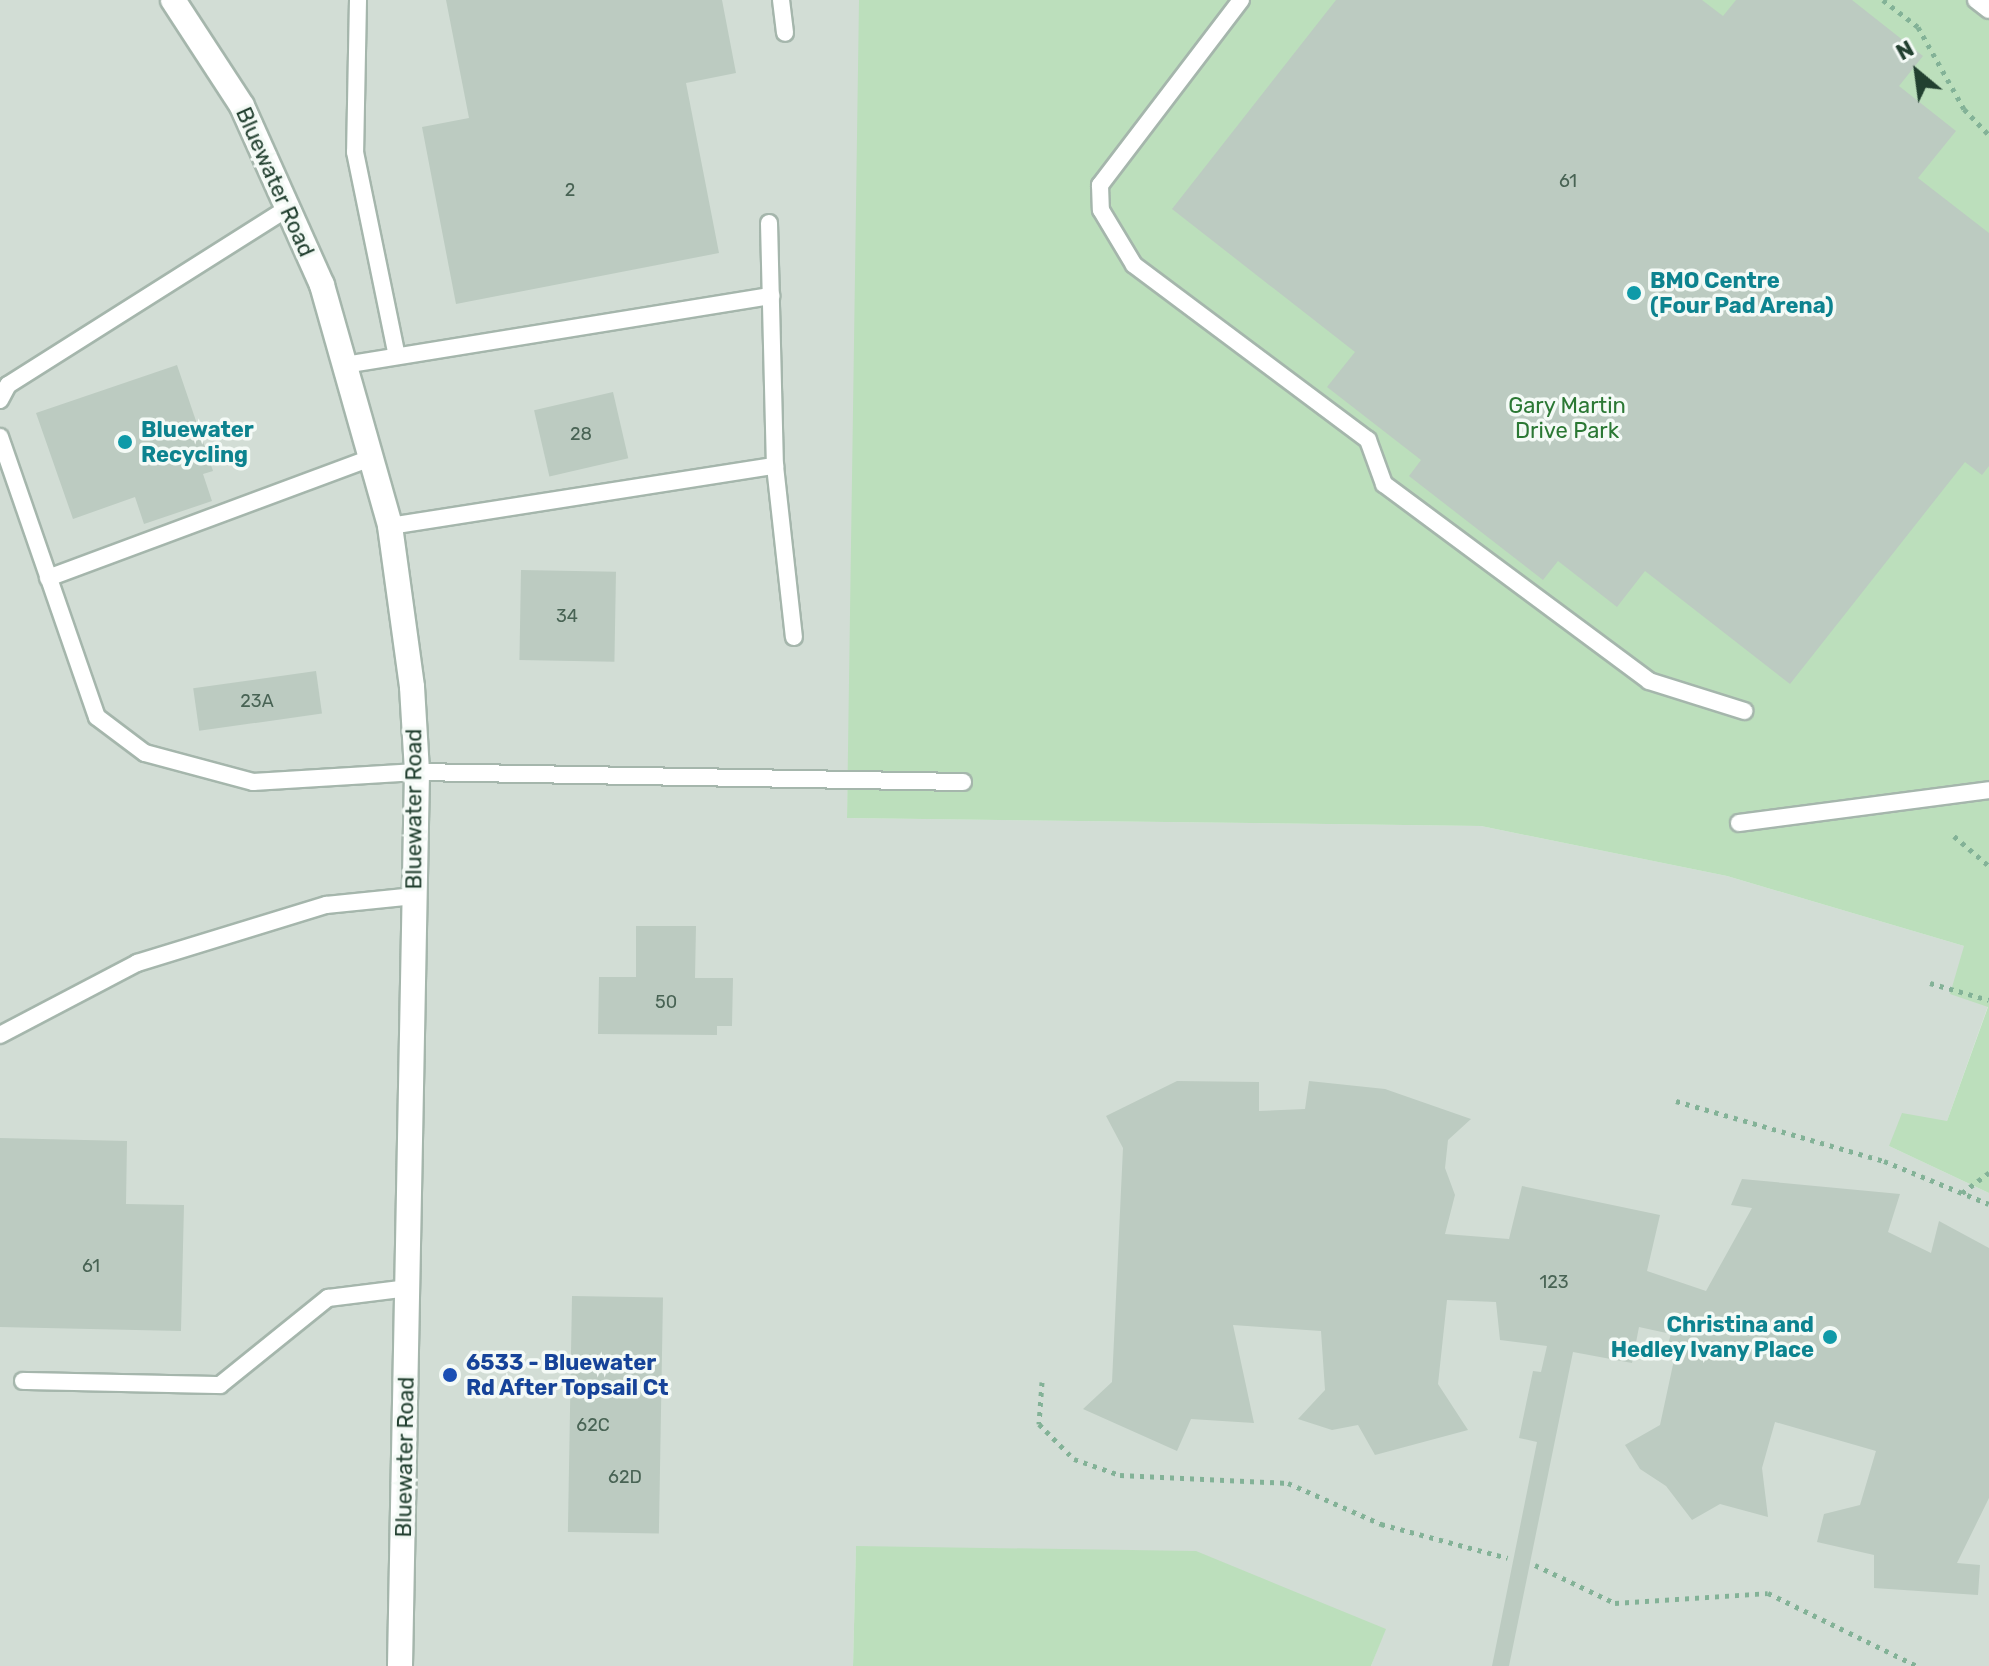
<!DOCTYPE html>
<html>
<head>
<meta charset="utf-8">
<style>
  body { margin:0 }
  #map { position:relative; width:1989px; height:1666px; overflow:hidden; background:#e3eee6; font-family:Rubik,sans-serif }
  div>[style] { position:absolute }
  .built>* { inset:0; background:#d2ddd5 }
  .green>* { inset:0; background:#bcdfbc }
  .building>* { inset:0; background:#bccbc1; transform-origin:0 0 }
  .path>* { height:5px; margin-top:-2.5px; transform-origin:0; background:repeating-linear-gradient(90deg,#83b297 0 4px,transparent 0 10px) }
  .roads { filter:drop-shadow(2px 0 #a5b6ac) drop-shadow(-2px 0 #a5b6ac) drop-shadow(0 2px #a5b6ac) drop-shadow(0 -2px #a5b6ac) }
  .service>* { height:16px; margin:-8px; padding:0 8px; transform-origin:8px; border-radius:8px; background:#fff }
  .tertiary>* { height:24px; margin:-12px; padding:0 12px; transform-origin:12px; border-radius:12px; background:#fff }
  .dots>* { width:22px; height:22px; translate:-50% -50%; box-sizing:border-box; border:4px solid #f4faf6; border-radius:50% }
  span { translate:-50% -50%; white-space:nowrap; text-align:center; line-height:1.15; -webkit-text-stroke:7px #f4faf6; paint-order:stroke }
  .number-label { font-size:18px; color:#486354 }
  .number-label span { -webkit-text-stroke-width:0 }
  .street-label { font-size:22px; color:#224030 }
  .culture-label { font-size:22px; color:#0d838f; font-weight:700 }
  .left { translate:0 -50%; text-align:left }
  .right { translate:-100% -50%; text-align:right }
  .park-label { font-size:22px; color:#2b7834 }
  .transit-label { font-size:22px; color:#164399; font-weight:700 }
  .north { position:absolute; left:1877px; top:32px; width:80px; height:80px; -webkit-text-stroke:6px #f4faf6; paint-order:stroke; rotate:331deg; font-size:22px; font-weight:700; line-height:32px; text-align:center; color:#224030 }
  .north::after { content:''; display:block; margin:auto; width:28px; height:36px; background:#224030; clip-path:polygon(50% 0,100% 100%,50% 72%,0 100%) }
</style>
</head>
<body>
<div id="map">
  <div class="built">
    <div style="clip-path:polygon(0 0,867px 0,847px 818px,1481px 826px,1727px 876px,1964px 946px,1988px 1006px,1947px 1121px,1889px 1146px,1989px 1193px,1989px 1666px,1371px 1666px,1385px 1629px,856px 1547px,853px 1666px,0 1666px)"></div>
  </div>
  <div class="green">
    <div style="clip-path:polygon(859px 0,1989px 0,1989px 1193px,1889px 1146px,1902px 1113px,1947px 1121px,1988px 1007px,1950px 994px,1964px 946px,1727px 876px,1481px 826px,847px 818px)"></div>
    <div style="clip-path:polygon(856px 1546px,1196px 1551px,1386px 1629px,1371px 1666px,853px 1666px)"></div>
  </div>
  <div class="building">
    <div style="clip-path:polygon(446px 0,722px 0,736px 73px,686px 83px,719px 253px,456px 304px,422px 127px,469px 118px)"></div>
    <div style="clip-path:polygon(1336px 0,1702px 0,1723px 16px,1736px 0,1852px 0,1923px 56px,1899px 86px,1956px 131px,1918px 178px,1989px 233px,1989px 466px,1982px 475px,1965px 462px,1790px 684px,1645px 571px,1617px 607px,1558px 561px,1543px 580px,1409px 476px,1421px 460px,1327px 387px,1355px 352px,1172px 209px)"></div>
    <div style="clip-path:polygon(177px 365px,213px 471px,203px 474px,212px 501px,144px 524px,135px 497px,73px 519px,36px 413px)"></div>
    <div style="left:613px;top:392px;width:68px;height:81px;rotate:77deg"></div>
    <div style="left:521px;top:570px;width:95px;height:90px;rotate:1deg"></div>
    <div style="left:316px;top:671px;width:43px;height:124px;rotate:82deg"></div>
    <div style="clip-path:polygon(636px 926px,696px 926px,695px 978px,733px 978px,732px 1026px,717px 1026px,717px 1035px,598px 1034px,599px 977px,636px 977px)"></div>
    <div style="clip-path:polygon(1177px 1081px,1259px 1082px,1259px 1111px,1305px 1109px,1309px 1081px,1385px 1089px,1471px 1119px,1448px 1140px,1445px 1168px,1455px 1195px,1445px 1234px,1509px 1239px,1522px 1186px,1660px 1215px,1647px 1271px,1706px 1291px,1752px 1208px,1731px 1205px,1742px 1179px,1900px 1194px,1888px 1232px,1931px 1253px,1939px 1221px,1989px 1248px,1989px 1498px,1957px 1563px,1980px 1565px,1978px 1595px,1874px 1588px,1874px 1555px,1817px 1542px,1824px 1514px,1860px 1505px,1876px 1451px,1775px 1422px,1762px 1468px,1768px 1517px,1720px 1504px,1692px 1520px,1666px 1486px,1640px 1469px,1625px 1445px,1660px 1425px,1674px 1360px,1664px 1357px,1671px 1334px,1639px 1327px,1632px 1363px,1573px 1352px,1509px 1666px,1492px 1666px,1537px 1442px,1519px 1438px,1533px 1371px,1541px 1372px,1547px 1346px,1500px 1340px,1496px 1302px,1447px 1300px,1438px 1384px,1468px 1430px,1375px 1455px,1358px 1425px,1332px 1430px,1298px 1419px,1325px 1390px,1321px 1331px,1233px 1325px,1254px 1423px,1191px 1419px,1177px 1451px,1083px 1409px,1112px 1382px,1123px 1148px,1106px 1116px)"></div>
    <div style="clip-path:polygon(0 1138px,127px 1141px,126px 1204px,184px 1205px,181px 1331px,0 1327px)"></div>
    <div style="left:572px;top:1296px;width:91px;height:236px;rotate:1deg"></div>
  </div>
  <div class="path">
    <div style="left:1883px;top:0;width:44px;rotate:37.6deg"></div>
    <div style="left:1918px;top:27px;width:94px;rotate:60.7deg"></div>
    <div style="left:1964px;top:109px;width:36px;rotate:46deg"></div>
    <div style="left:1954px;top:836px;width:46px;rotate:40.6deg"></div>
    <div style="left:1930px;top:983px;width:61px;rotate:16.1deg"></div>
    <div style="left:1676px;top:1101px;width:216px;rotate:16.1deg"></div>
    <div style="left:1884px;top:1161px;width:113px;rotate:22.3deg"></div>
    <div style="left:1962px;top:1193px;width:34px;rotate:-37deg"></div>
    <div style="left:1042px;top:1382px;width:42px;rotate:94.1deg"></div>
    <div style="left:1039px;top:1424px;width:49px;rotate:45deg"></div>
    <div style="left:1074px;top:1459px;width:49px;rotate:19.2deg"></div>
    <div style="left:1120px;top:1475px;width:168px;rotate:2.7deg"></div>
    <div style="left:1288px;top:1483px;width:102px;rotate:23.8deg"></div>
    <div style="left:1381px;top:1524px;width:131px;rotate:15deg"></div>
    <div style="left:1535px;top:1565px;width:89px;rotate:25.4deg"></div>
    <div style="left:1615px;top:1603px;width:153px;rotate:-3.7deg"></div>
    <div style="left:1768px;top:1593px;width:166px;rotate:26.1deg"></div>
  </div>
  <div class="roads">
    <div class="service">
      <div style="left:358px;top:0;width:152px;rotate:91.1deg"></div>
      <div style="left:355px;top:152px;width:208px;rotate:78.4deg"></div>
      <div style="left:781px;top:0;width:33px;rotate:83deg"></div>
      <div style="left:1241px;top:0;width:233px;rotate:127.3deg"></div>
      <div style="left:1100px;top:185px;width:25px;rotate:88deg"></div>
      <div style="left:1101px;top:210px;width:64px;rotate:59deg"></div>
      <div style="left:1134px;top:265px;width:292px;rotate:36.8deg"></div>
      <div style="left:1368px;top:440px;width:47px;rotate:70deg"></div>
      <div style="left:1384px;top:484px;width:330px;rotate:36.6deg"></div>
      <div style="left:1649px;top:681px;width:100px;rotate:17.5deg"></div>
      <div style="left:1976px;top:0;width:16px;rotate:38deg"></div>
      <div style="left:769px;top:223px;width:243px;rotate:88.6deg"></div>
      <div style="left:775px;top:466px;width:172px;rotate:83.7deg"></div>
      <div style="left:344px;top:365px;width:433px;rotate:-9.2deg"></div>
      <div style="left:0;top:400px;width:17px;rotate:-62deg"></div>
      <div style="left:8px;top:385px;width:331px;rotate:-32.3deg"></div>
      <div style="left:0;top:437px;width:296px;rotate:70.9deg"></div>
      <div style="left:97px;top:717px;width:60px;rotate:36.9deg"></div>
      <div style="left:145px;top:753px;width:112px;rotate:15deg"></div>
      <div style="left:253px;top:782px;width:164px;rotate:-3.5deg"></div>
      <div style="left:417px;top:772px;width:546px;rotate:1.05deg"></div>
      <div style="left:390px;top:526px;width:390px;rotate:-8.9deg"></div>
      <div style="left:48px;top:578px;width:345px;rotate:-20.4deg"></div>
      <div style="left:1739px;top:823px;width:252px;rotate:-7.5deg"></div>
      <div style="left:0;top:1035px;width:155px;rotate:-27.7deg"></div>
      <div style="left:137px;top:963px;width:198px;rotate:-17.1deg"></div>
      <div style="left:326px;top:905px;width:89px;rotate:-5.8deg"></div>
      <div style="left:23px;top:1381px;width:197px;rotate:1.2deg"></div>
      <div style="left:220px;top:1385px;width:139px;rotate:-38.9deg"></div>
      <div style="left:328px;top:1298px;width:81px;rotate:-7.1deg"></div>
    </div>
    <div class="tertiary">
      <div style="left:173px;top:0;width:126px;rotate:56.9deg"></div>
      <div style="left:242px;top:106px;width:196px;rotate:65.9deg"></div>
      <div style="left:322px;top:285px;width:250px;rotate:74.2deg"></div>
      <div style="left:390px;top:526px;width:162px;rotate:82.2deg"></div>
      <div style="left:412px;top:687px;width:85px;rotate:86.6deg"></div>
      <div style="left:417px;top:772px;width:894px;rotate:91.09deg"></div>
    </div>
  </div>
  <div class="dots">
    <div style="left:1634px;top:293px;background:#0f9aa8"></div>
    <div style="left:125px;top:442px;background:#0f9aa8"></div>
    <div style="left:1830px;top:1337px;background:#0f9aa8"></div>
    <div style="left:450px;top:1375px;background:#1a4fb4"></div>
  </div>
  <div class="number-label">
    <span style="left:1568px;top:181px">61</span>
    <span style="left:570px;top:190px">2</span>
    <span style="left:581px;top:434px">28</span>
    <span style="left:567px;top:616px">34</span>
    <span style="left:257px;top:701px">23A</span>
    <span style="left:666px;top:1002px">50</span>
    <span style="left:91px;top:1266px">61</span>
    <span style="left:1554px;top:1282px">123</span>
    <span style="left:593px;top:1425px">62C</span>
    <span style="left:625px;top:1477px">62D</span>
  </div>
  <div class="street-label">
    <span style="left:275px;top:182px;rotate:66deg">Bluewater Road</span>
    <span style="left:414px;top:809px;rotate:-90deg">Bluewater Road</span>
    <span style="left:405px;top:1457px;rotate:-89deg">Bluewater Road</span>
  </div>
  <div class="culture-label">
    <span class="left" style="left:1650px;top:293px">BMO Centre<br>(Four Pad Arena)</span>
    <span class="left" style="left:141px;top:442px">Bluewater<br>Recycling</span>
    <span class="right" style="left:1814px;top:1337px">Christina and<br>Hedley Ivany Place</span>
  </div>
  <div class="park-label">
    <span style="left:1567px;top:418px">Gary Martin<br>Drive Park</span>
  </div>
  <div class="transit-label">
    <span class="left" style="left:466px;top:1375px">6533 - Bluewater<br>Rd After Topsail Ct</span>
  </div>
  <div class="north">N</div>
</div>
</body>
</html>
